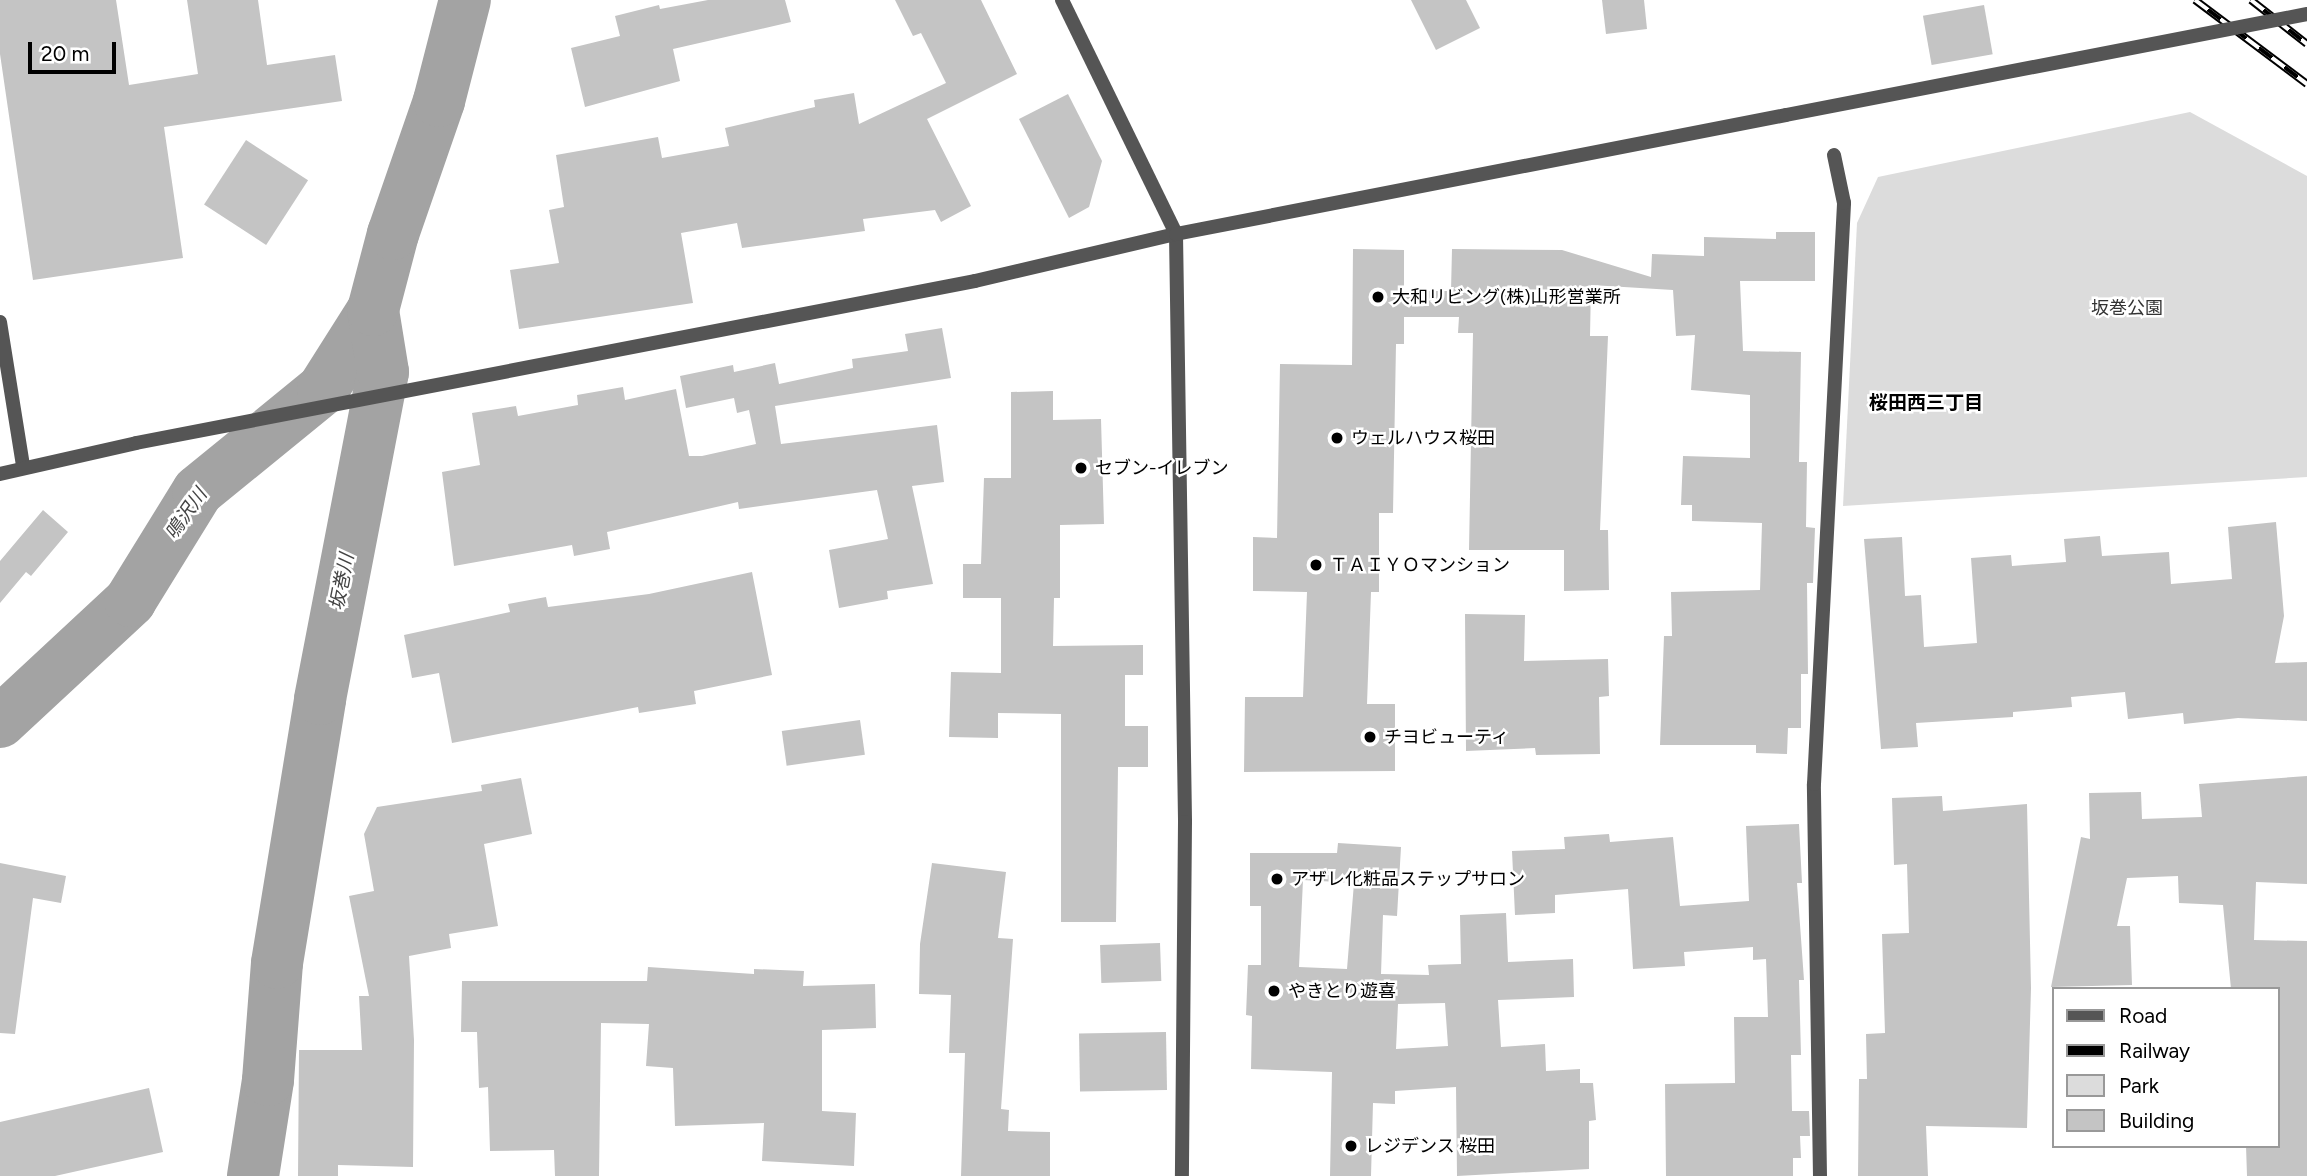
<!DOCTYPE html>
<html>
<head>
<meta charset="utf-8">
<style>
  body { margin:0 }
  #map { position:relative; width:2307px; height:1176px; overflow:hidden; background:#fff; font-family:Figtree,"Noto Sans JP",sans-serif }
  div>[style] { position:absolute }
  .green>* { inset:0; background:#dcdcdc }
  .river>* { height:52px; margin:-26px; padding:0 26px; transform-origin:26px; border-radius:26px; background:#a3a3a3 }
  .building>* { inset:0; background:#c4c4c4; transform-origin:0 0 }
  .minor>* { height:14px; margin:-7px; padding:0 7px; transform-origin:7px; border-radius:7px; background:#555 }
  .tertiary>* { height:14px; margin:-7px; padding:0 7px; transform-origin:7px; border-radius:7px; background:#555 }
  .rail>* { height:8px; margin-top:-4px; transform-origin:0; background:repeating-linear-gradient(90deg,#fff 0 16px,#000 0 32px); box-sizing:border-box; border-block:2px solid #000 }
  .tertiary-bridge>* { height:14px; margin:-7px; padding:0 7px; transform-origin:7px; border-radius:7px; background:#555 }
  .dots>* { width:19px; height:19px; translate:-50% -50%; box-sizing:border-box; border:4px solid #fff; border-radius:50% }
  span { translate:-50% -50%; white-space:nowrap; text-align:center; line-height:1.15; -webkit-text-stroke:5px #fff; paint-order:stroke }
  .poi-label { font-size:18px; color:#000 }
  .left { translate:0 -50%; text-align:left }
  .park-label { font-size:18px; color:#333 }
  .neighbourhood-label { font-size:19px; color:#000; font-weight:700 }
  .water-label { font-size:19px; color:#444; font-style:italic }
  .legend { position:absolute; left:2052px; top:987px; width:228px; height:161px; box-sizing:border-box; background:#fff; border:2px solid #999; margin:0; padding:9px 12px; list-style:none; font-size:21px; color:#000 }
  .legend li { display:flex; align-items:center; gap:14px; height:35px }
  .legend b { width:35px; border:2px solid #999 }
  .scale { position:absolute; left:28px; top:42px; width:88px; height:32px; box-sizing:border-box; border:4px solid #000; border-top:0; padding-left:9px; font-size:21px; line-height:24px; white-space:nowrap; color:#000; -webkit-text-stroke:5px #fff; paint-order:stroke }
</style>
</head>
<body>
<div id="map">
  <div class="green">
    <div style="clip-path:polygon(2190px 112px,2307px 176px,2307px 477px,1843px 506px,1857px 223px,1878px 177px)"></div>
  </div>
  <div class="river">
    <div style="left:0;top:722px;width:178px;rotate:-42.9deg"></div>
    <div style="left:130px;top:601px;width:129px;rotate:-58.3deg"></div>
    <div style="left:198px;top:491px;width:161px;rotate:-39.2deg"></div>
    <div style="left:323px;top:389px;width:93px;rotate:-57.7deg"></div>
    <div style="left:253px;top:1176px;width:97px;rotate:-81.1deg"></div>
    <div style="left:268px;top:1080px;width:117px;rotate:-85.6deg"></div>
    <div style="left:277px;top:963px;width:267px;rotate:-80.7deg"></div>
    <div style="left:320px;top:699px;width:333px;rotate:-79.1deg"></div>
    <div style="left:383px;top:372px;width:63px;rotate:-99.2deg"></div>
    <div style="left:373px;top:310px;width:79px;rotate:-75.3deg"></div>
    <div style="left:393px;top:234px;width:141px;rotate:-70.9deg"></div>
    <div style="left:439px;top:101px;width:104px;rotate:-75.6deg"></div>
  </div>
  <div class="building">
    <div style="clip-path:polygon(0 0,116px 0,129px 85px,198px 74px,187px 0,258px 0,267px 65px,335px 55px,342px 101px,164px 127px,183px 258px,33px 280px,0 54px)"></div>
    <div style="clip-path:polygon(708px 0,785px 0,791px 22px,673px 49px,680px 81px,585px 107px,571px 48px,620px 36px,615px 16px,659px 5px,660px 9px)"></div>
    <div style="clip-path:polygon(895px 0,981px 0,1017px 74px,927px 119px,971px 206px,941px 222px,935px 210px,863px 219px,865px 231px,742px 248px,737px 223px,681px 233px,693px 303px,519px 329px,510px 270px,559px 263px,549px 210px,564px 207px,556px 155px,658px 137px,662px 158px,729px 146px,725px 128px,815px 107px,814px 100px,854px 93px,859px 124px,946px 83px,921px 33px,913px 36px)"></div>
    <div style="clip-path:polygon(1411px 0,1466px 0,1480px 28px,1436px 50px)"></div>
    <div style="clip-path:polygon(1602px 0,1644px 0,1647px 29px,1606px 34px)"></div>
    <div style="left:1984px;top:5px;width:50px;height:62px;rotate:80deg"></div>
    <div style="clip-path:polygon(1068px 94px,1102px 161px,1089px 207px,1069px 218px,1019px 119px)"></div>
    <div style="left:246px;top:140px;width:74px;height:77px;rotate:33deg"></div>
    <div style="clip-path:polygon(1776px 232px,1815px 232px,1815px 281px,1740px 281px,1743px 351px,1801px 352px,1799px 462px,1807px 462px,1806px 527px,1815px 528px,1813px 583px,1807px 583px,1808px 674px,1801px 674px,1801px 728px,1788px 728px,1787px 754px,1756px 753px,1756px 745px,1660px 745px,1664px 636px,1672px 636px,1671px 592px,1760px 590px,1762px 523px,1692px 521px,1692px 505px,1681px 505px,1683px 456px,1750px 458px,1750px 395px,1691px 390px,1695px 335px,1676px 336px,1673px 290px,1591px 285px,1590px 336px,1608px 336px,1600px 530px,1608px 530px,1609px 590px,1564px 591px,1564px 550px,1469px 550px,1473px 333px,1458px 333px,1459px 317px,1404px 317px,1404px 344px,1396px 344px,1393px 513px,1379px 513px,1379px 592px,1371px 592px,1367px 704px,1395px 704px,1395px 771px,1244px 772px,1245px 697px,1303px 697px,1307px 592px,1253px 591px,1253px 537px,1277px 538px,1280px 364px,1352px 365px,1353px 249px,1404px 250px,1404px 291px,1451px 291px,1452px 249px,1562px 250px,1651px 277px,1652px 254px,1704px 256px,1704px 237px,1776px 239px)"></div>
    <div style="clip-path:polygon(942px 328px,951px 378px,775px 406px,781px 444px,937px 425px,944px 482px,912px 486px,933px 584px,887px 591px,888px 599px,839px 608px,829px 550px,888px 539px,877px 490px,739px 509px,738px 502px,607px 532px,610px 549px,574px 556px,572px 545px,454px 566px,442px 472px,480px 465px,472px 413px,516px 406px,518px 416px,578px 405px,577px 395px,623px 387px,625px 400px,676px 389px,689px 456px,702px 456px,756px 444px,749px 410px,737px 413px,734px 398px,686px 408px,680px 376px,733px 365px,734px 372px,775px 363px,779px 384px,853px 368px,852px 359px,908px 351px,905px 334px)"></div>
    <div style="clip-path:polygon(1053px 391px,1053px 420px,1101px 419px,1104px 524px,1060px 525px,1060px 598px,1054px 598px,1053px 646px,1143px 645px,1143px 675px,1125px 675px,1125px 726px,1148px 726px,1148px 767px,1118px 767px,1116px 922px,1061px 922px,1061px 714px,998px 713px,998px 738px,949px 737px,951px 672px,1001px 673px,1001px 598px,963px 598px,963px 564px,981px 564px,984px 478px,1011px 478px,1011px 392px)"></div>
    <div style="clip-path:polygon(43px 510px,68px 532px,31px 576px,26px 572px,0 603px,0 561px)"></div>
    <div style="clip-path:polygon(2276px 522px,2284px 616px,2275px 663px,2307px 662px,2307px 721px,2238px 718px,2184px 724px,2183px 713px,2128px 719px,2125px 692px,2071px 697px,2072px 707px,2013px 712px,2013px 717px,1916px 723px,1918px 747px,1881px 749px,1864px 539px,1902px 537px,1905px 596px,1921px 595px,1924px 647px,1977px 643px,1971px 558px,2011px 555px,2012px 566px,2066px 562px,2064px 539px,2100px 536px,2102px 556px,2169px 552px,2171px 584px,2232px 579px,2228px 527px)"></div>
    <div style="clip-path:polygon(752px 572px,772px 675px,694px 691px,696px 704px,639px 713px,638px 707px,452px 743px,439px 673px,412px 678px,404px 635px,510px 612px,508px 604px,546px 597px,548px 607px,649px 594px)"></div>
    <div style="clip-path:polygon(1465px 614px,1525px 615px,1524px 661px,1608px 659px,1609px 696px,1599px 697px,1600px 754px,1536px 755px,1535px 748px,1466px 751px)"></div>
    <div style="left:860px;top:720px;width:35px;height:79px;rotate:82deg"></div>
    <div style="clip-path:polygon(2307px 776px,2307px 884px,2256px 882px,2254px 940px,2307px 941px,2307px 1176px,2247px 1176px,2246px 1146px,2277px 1146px,2277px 989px,2231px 989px,2223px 905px,2179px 903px,2178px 876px,2127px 878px,2117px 926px,2130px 926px,2132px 985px,2051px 987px,2081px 837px,2090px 839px,2089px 793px,2141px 792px,2142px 819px,2202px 817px,2199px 784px)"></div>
    <div style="clip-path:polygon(521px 778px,532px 834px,484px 844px,498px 926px,449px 934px,451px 948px,409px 956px,414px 1040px,413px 1167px,338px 1165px,338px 1176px,298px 1176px,299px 1050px,362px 1050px,359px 996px,369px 996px,349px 896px,374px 891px,364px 834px,377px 807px,482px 791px,481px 785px)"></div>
    <div style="clip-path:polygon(1942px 796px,1943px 811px,2027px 804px,2031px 988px,2027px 1128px,1926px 1126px,1928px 1176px,1858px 1176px,1859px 1079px,1867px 1079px,1866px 1034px,1885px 1033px,1882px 934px,1909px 933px,1907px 864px,1894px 865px,1892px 798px)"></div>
    <div style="clip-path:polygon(1799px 824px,1802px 883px,1797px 883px,1804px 980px,1799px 980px,1801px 1055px,1791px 1055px,1792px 1111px,1809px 1111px,1810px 1136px,1800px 1136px,1801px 1158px,1793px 1158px,1793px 1176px,1666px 1176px,1665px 1084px,1735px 1083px,1734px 1017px,1768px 1017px,1766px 959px,1753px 960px,1753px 947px,1684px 952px,1685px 966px,1633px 969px,1628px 889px,1555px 895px,1555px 913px,1515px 915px,1512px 851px,1565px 849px,1564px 837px,1609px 834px,1610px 842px,1673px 837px,1680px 906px,1749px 901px,1746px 826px)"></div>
    <div style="clip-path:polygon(evenodd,1338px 843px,1401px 847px,1397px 916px,1383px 915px,1381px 974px,1429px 975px,1428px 965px,1461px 964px,1460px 915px,1506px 913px,1508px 962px,1573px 959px,1574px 997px,1498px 1000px,1501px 1047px,1545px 1044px,1546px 1071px,1580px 1069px,1580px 1083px,1593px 1083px,1596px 1120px,1589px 1121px,1589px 1169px,1457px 1176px,1456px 1087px,1395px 1091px,1395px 1104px,1373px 1103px,1371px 1176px,1330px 1176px,1332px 1072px,1251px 1069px,1252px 1016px,1246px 1015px,1248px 965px,1261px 965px,1261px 906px,1250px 906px,1250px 853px,1337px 853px,1338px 843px,1303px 880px,1354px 883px,1347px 969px,1299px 967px,1303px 880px,1338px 843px,1445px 1003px,1448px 1046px,1396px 1049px,1398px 1004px,1445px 1003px)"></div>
    <div style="clip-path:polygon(0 863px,66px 876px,61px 903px,33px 898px,15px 1034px,0 1033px)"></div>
    <div style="clip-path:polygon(932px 863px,1006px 872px,998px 938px,1013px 939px,1001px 1109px,1009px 1110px,1008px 1131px,1050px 1132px,1050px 1176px,961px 1176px,965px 1053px,949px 1053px,951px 995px,919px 994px,920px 944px)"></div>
    <div style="left:1160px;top:943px;width:38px;height:60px;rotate:88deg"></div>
    <div style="clip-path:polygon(648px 967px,754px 974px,754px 969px,804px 971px,803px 986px,875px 984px,876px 1028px,822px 1030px,822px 1111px,856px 1113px,854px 1166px,762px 1161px,764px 1123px,675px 1126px,673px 1068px,646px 1066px,649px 1024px,601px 1023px,599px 1176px,555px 1176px,554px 1150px,490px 1151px,488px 1087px,479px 1088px,477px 1032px,461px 1032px,462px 981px,647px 981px)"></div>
    <div style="left:1166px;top:1032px;width:58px;height:87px;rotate:89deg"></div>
    <div style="clip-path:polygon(149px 1088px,163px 1152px,55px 1176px,0 1176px,0 1122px)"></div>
  </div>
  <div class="minor">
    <div style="left:0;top:322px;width:146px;rotate:80.9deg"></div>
    <div style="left:1820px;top:1176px;width:392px;rotate:-90.9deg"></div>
    <div style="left:1814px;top:784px;width:582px;rotate:-87.04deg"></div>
    <div style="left:1844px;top:203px;width:49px;rotate:-101.8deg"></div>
  </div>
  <div class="tertiary">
    <div style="left:1062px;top:0;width:260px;rotate:64deg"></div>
    <div style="left:1176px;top:234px;width:588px;rotate:89.12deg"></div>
    <div style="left:1185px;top:822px;width:354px;rotate:90.5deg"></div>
    <div style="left:0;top:474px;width:139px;rotate:-12.8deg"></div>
    <div style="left:136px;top:443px;width:854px;rotate:-10.93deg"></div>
    <div style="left:975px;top:281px;width:206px;rotate:-13.2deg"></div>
    <div style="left:1176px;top:234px;width:621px;rotate:-11.04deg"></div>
  </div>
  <div class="rail">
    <div style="left:2195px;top:0;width:140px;rotate:36.9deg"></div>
    <div style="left:2251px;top:0;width:71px;rotate:38.2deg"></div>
  </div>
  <div class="tertiary-bridge">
    <div style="left:1786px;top:115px;width:531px;rotate:-10.97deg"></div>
  </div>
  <div class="dots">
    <div style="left:1378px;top:297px;background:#000"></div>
    <div style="left:1337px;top:438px;background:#000"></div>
    <div style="left:1081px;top:468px;background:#000"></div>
    <div style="left:1316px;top:565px;background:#000"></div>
    <div style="left:1370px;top:737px;background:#000"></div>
    <div style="left:1277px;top:879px;background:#000"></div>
    <div style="left:1274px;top:991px;background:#000"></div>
    <div style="left:1351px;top:1146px;background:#000"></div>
  </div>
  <div class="poi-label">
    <span class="left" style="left:1392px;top:297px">大和リビング(株)山形営業所</span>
    <span class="left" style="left:1351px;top:438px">ウェルハウス桜田</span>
    <span class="left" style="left:1095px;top:468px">セブン-イレブン</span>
    <span class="left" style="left:1330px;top:565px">ＴＡＩＹＯマンション</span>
    <span class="left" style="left:1384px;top:737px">チヨビューティ</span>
    <span class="left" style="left:1291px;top:879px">アザレ化粧品ステップサロン</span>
    <span class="left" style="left:1288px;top:991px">やきとり遊喜</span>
    <span class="left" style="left:1365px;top:1146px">レジデンス 桜田</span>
  </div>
  <div class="park-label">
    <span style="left:2127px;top:308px">坂巻公園</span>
  </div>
  <div class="neighbourhood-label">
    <span style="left:1926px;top:403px">桜田西三丁目</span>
  </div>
  <div class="water-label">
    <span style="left:186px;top:514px;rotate:-55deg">鳴沢川</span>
    <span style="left:342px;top:582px;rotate:-79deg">坂巻川</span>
  </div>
  <ul class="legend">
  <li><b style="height:9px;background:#555"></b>Road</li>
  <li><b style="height:9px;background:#000"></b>Railway</li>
  <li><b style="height:19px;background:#dcdcdc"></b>Park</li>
  <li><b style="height:19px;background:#c4c4c4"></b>Building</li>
  </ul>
  <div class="scale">20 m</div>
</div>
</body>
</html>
